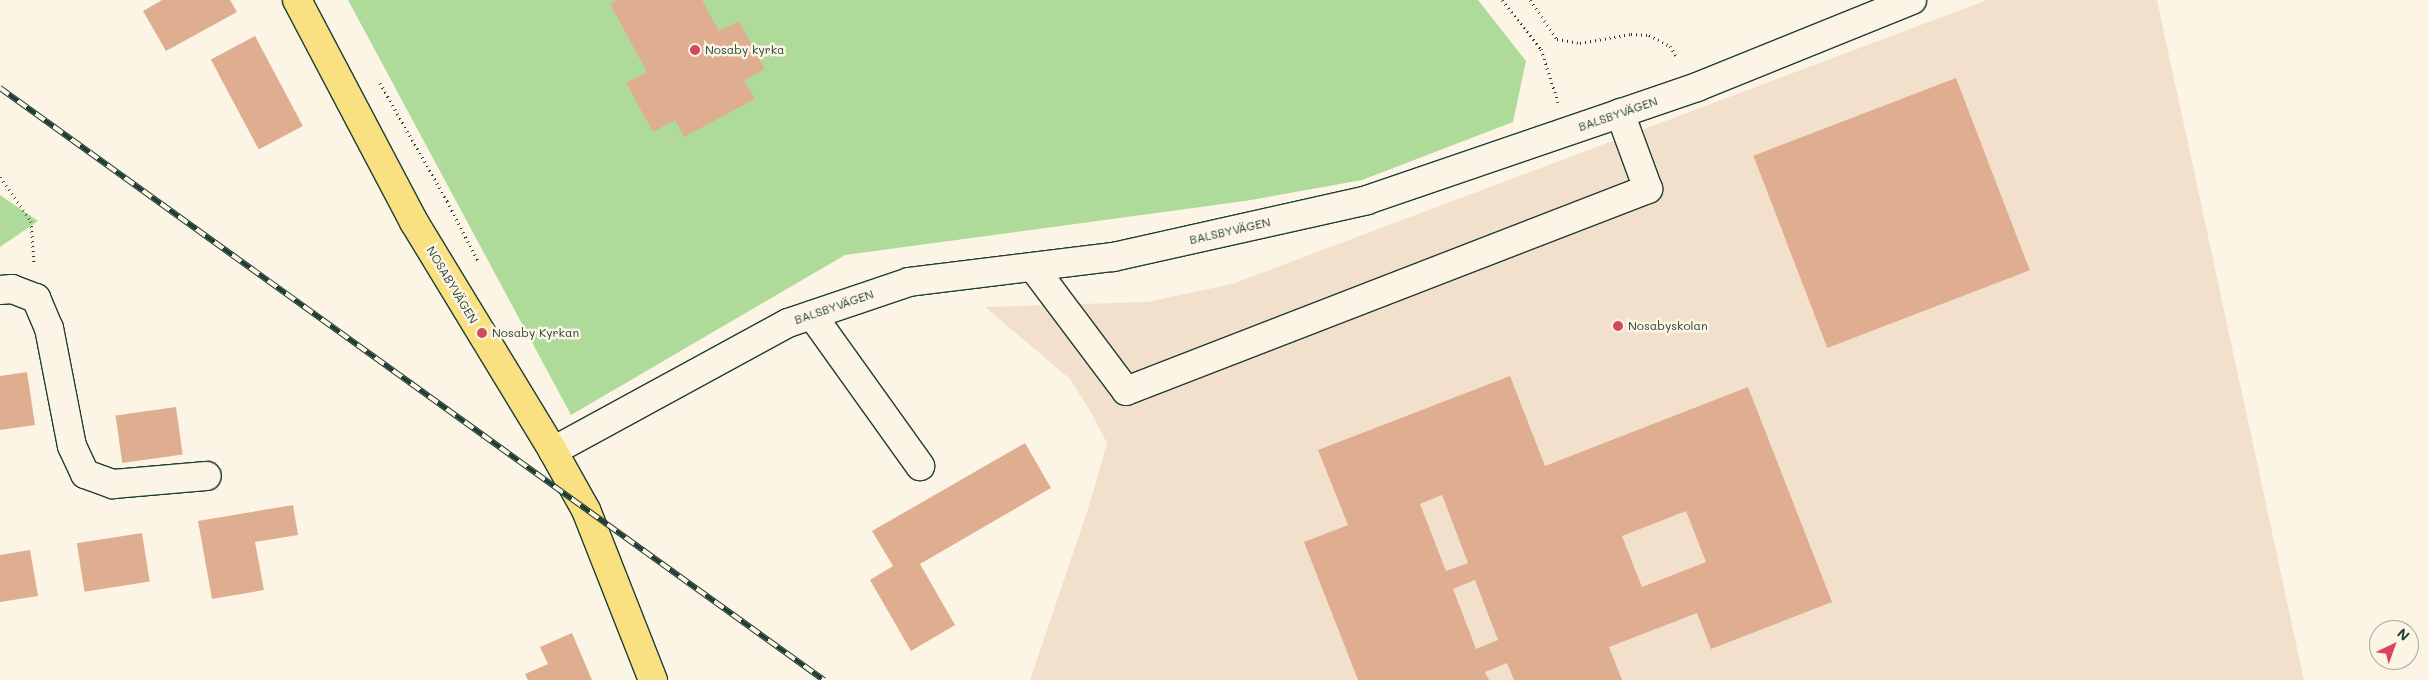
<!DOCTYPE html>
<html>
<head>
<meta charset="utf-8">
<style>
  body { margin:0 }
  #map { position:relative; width:2429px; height:680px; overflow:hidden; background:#fcf5e5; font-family:Mali,sans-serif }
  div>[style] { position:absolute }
  .built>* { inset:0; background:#f3e0cc }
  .green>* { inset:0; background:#aedb9a }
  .building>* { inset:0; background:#dfae90; transform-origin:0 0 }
  .path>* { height:3px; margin-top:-1.5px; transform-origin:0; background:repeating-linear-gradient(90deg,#1f3d34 0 1px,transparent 0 5px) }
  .roads { filter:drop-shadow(1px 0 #1f3d34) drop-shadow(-1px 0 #1f3d34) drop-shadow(0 1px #1f3d34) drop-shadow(0 -1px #1f3d34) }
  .minor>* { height:28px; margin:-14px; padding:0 14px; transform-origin:14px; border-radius:14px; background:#fcf5e5 }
  .major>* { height:28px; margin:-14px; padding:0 14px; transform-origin:14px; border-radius:14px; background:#f9e181 }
  .rail>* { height:5.5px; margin-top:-2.75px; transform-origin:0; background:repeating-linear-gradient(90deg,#fcf5e5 0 11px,#1f3d34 0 22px); box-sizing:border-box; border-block:1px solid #1f3d34 }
  .dots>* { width:14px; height:14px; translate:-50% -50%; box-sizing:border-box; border:2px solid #fcf5e5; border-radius:50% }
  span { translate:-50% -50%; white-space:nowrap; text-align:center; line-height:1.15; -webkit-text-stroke:5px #fcf5e5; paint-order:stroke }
  .poi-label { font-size:12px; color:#1f3d34 }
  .left { translate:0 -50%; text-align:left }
  .street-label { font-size:12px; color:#1f3d34 }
  .north { position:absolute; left:2369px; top:620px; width:50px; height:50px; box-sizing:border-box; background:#fcf5e5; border:1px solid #a4ab9e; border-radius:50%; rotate:42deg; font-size:14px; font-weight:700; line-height:20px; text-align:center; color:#1f3d34 }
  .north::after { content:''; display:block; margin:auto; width:18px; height:22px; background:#d1495b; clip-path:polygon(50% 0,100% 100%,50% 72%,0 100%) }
</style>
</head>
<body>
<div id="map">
  <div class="built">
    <div style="clip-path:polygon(1987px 0,2157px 0,2304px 680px,1030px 680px,1088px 509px,1107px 443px,1092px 414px,1070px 379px,985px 307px,1147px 302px,1232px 284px)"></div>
  </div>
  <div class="green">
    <div style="clip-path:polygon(348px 0,1478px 0,1526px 61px,1513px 122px,1362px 180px,1245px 201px,845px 255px,571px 415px)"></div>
    <div style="clip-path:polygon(0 195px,38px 221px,0 247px)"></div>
  </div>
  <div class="building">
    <div style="clip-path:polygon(162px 0,230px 0,237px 12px,166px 51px,143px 11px)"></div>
    <div style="clip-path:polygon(618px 0,702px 0,719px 31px,739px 21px,765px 69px,744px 80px,755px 99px,684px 137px,675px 120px,653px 132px,626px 83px,647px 72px,610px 4px)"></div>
    <div style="left:255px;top:36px;width:102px;height:50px;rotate:62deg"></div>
    <div style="left:1956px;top:78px;width:206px;height:217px;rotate:69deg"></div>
    <div style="clip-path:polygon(27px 372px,35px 425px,0 430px,0 376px)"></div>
    <div style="clip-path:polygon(evenodd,1510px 376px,1545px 466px,1748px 387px,1832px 602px,1711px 649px,1697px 613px,1609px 647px,1622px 680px,1514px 680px,1507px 663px,1485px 672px,1489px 680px,1358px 680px,1304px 542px,1348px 525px,1318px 450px,1510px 376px,1442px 495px,1468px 563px,1446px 571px,1420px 504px,1442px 495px,1510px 376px,1686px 511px,1706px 562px,1642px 587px,1622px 536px,1686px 511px,1510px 376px,1475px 580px,1498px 640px,1476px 649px,1453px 589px,1475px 580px)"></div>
    <div style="left:176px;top:407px;width:48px;height:61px;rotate:82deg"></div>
    <div style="clip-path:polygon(1025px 443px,1051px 488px,920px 564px,955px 625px,911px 651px,870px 580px,893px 566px,872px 531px)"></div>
    <div style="clip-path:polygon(293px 505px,298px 535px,255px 542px,264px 590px,212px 599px,198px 521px)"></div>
    <div style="left:142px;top:533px;width:49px;height:66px;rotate:81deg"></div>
    <div style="clip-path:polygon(30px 550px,38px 596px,0 602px,0 555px)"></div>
    <div style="clip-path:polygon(572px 633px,592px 680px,528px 680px,525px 674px,548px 664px,540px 647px)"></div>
  </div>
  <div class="path">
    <div style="left:1502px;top:0;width:63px;rotate:51.5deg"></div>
    <div style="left:1541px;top:49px;width:56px;rotate:72.2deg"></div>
    <div style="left:1530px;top:0;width:47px;rotate:55.3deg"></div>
    <div style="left:1557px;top:39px;width:23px;rotate:10deg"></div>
    <div style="left:1580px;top:43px;width:52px;rotate:-10deg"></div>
    <div style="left:1631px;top:34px;width:18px;rotate:3deg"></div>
    <div style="left:1649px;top:35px;width:24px;rotate:28deg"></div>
    <div style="left:1670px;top:46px;width:15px;rotate:58deg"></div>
    <div style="left:380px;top:83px;width:136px;rotate:60.4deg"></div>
    <div style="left:447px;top:201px;width:68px;rotate:62.7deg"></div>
    <div style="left:0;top:177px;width:54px;rotate:54.8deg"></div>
    <div style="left:31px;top:221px;width:42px;rotate:85.9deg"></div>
  </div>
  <div class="roads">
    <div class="minor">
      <div style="left:1033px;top:267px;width:155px;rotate:53.1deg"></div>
      <div style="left:1126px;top:391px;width:560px;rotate:-21.16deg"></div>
      <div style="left:1648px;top:189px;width:81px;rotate:-110.2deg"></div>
      <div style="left:0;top:290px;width:12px;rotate:-5deg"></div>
      <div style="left:12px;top:289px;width:26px;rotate:21deg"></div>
      <div style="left:36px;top:298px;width:33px;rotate:67deg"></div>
      <div style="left:49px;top:328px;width:120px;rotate:79deg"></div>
      <div style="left:72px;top:446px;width:31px;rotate:65deg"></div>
      <div style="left:85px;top:474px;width:30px;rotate:20deg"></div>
      <div style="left:113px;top:484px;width:94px;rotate:-4.9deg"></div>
      <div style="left:812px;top:315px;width:186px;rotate:54.4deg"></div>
      <div style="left:553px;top:451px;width:268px;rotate:-28.6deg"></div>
      <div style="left:788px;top:323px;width:128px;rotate:-18.7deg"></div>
      <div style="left:909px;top:282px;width:206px;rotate:-7deg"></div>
      <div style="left:1113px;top:257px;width:260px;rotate:-12.6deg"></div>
      <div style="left:1367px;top:200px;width:349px;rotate:-18.9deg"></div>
      <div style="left:1697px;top:87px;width:232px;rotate:-22deg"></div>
    </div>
    <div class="major">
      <div style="left:297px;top:0;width:251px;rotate:62.2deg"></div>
      <div style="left:414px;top:222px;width:268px;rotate:58.7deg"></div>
      <div style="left:553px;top:451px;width:68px;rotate:60.8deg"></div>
      <div style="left:586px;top:510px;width:183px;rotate:68.5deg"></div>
    </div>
  </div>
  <div class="rail">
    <div style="left:0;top:88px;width:1015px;rotate:35.7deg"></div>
  </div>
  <div class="dots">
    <div style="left:695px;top:50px;background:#d1495b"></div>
    <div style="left:1618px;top:326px;background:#d1495b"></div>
    <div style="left:482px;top:333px;background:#d1495b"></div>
  </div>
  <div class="poi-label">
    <span class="left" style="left:705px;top:50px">Nosaby kyrka</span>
    <span class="left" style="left:1628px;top:326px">Nosabyskolan</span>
    <span class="left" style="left:492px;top:333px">Nosaby Kyrkan</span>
  </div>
  <div class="street-label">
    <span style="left:1618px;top:114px;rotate:-19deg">BALSBYVÄGEN</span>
    <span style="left:1230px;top:231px;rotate:-13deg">BALSBYVÄGEN</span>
    <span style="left:452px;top:285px;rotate:59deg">NOSABYVÄGEN</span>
    <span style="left:834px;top:307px;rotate:-19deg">BALSBYVÄGEN</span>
  </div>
  <div class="north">N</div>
</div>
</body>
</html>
